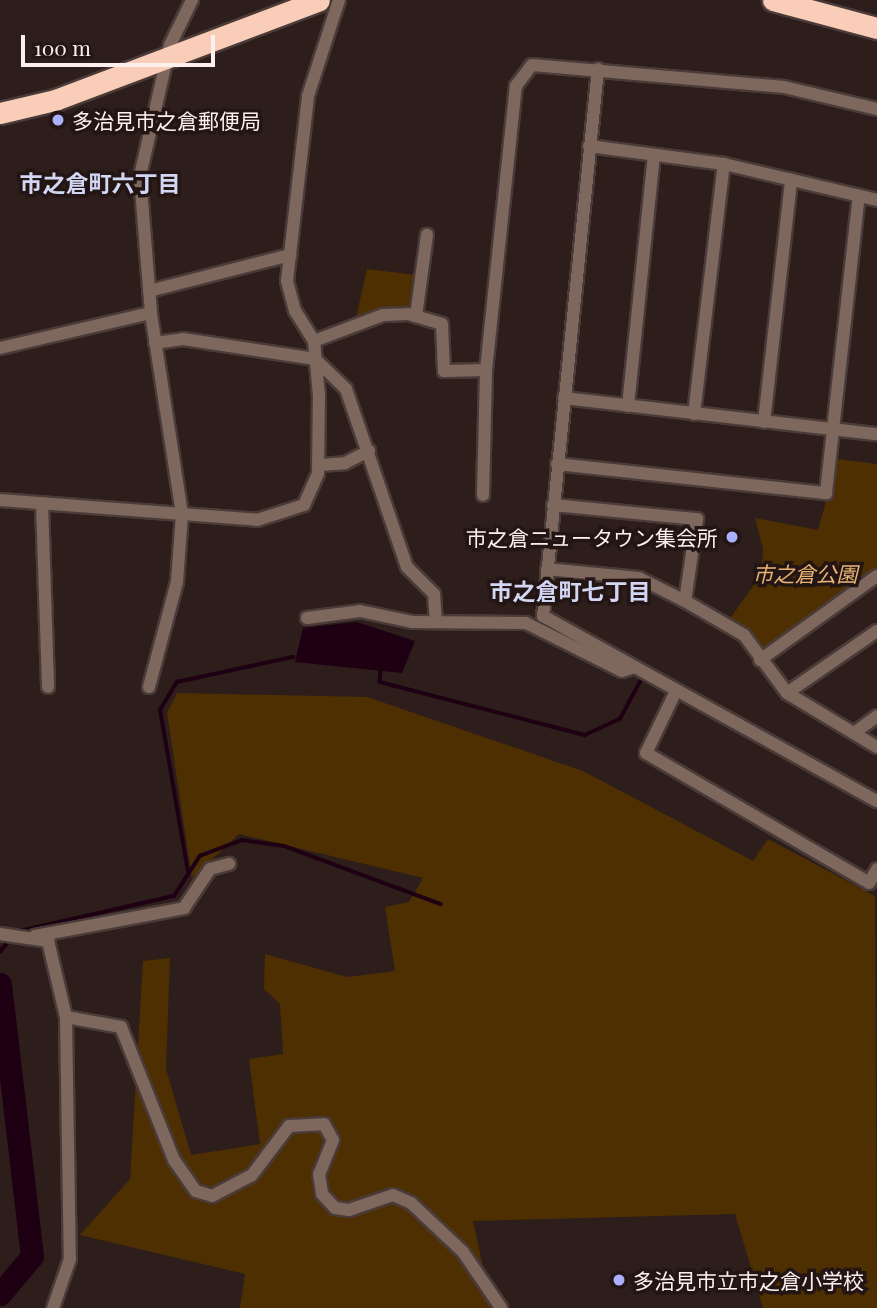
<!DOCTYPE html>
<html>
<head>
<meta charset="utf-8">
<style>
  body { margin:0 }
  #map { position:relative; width:877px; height:1308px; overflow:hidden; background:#2d1e1c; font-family:"Playfair Display","Noto Sans JP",serif }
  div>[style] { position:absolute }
  .green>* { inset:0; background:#4e2f01 }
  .water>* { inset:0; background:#1e0012 }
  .stream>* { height:3.5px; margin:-1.75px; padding:0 1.75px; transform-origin:1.75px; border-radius:1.75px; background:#1e0012 }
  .river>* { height:23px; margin:-11.5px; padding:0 11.5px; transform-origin:11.5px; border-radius:11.5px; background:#1e0012 }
  .roads { filter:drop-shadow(2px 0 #4a3b39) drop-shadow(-2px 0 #4a3b39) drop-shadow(0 2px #4a3b39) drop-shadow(0 -2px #4a3b39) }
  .street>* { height:12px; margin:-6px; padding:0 6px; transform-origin:6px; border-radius:6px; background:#7e685d }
  .highway>* { height:21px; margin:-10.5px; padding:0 10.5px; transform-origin:10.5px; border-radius:10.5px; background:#f9cdb7 }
  .dots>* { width:19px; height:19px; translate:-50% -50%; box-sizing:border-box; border:4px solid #231513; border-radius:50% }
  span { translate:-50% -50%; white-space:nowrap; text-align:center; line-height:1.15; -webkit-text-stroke:7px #231513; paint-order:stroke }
  .poi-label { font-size:21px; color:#fbf0ee }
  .left { translate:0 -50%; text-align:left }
  .right { translate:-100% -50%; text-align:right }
  .park-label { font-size:21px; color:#e9b473; font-style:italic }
  .neighbourhood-label { font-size:23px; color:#d2d6f3; font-weight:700 }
  .scale { position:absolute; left:21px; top:35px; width:194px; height:32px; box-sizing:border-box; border:4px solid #fbf0ee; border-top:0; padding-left:9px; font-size:21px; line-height:24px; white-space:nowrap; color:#fbf0ee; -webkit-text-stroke:5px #231513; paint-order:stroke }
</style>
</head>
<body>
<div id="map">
  <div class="green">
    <div style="clip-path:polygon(367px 269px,416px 275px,413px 310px,355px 322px)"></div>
    <div style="clip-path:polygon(838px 459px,877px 464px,877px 576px,760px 660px,726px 624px,761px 575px,763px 549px,755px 518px,818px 530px)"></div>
    <div style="clip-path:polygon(177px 693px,367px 697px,583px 771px,753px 861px,768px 839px,875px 896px,877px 1308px,763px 1308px,735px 1214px,473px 1221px,492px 1308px,240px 1308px,245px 1274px,80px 1235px,130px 1179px,143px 961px,170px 958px,166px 1069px,191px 1155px,260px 1144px,249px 1059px,283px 1054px,280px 1004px,264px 989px,265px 954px,347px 977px,395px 971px,385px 907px,409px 902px,423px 878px,239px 834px,192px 878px,167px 713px)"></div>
  </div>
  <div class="water">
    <div style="clip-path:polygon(357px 622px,415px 641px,402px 673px,295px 662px,303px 628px)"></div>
  </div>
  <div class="stream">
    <div style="left:381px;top:669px;width:13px;rotate:94deg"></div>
    <div style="left:380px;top:682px;width:212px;rotate:14.5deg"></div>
    <div style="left:585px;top:735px;width:38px;rotate:-25deg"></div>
    <div style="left:620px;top:719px;width:47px;rotate:-61.8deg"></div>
    <div style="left:188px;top:872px;width:164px;rotate:-99.8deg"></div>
    <div style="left:160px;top:710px;width:33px;rotate:-59deg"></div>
    <div style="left:177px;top:682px;width:119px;rotate:-12.2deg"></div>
    <div style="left:15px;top:932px;width:163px;rotate:-12.8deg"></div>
    <div style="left:174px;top:896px;width:48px;rotate:-57deg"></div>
    <div style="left:200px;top:856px;width:45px;rotate:-20.9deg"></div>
    <div style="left:242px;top:840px;width:42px;rotate:8.1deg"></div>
    <div style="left:284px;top:846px;width:167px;rotate:20.3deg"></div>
    <div style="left:0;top:952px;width:18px;rotate:-52deg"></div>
  </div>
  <div class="river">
    <div style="left:0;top:984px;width:274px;rotate:83.3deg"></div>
    <div style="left:32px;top:1256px;width:50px;rotate:130.1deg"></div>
  </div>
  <div class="roads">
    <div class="street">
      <div style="left:598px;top:69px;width:550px;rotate:95.74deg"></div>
      <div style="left:543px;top:616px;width:382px;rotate:29deg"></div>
      <div style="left:589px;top:146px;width:136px;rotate:7.6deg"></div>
      <div style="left:724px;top:164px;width:157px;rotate:13.2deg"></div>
      <div style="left:149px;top:291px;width:146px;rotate:-14.3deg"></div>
      <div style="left:416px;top:316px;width:82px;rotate:-82.3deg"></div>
      <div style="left:314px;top:341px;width:74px;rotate:-20.6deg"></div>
      <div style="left:383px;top:315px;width:25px;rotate:-2deg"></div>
      <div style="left:408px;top:314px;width:35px;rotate:16deg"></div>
      <div style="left:442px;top:324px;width:47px;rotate:87.6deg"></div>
      <div style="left:444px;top:371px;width:42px;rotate:-1.4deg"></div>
      <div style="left:486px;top:370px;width:286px;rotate:-84deg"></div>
      <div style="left:516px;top:86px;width:26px;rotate:-53deg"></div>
      <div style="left:532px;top:65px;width:253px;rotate:5deg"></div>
      <div style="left:784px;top:87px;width:96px;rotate:13.3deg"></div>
      <div style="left:155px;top:343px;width:28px;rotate:-8deg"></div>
      <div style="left:183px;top:339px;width:134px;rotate:8.6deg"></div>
      <div style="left:315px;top:359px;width:43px;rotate:44.1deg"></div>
      <div style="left:346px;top:389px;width:188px;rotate:71.1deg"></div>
      <div style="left:407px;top:567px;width:38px;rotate:45deg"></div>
      <div style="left:434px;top:594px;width:28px;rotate:86deg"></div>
      <div style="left:0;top:348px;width:155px;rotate:-13.1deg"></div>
      <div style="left:564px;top:398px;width:315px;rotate:6.6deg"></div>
      <div style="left:628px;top:406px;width:251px;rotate:-84.1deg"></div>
      <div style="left:694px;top:414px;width:252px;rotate:-83.2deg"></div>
      <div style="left:764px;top:422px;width:244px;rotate:-83.6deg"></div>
      <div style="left:557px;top:464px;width:271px;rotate:6.2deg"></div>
      <div style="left:826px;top:493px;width:299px;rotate:-83.7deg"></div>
      <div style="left:319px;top:465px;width:26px;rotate:-4deg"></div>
      <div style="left:345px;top:463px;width:27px;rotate:-27deg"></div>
      <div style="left:483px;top:495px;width:125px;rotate:-88.6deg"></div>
      <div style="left:0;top:500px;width:258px;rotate:4.4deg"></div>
      <div style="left:257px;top:520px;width:49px;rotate:-17.7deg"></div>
      <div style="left:304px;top:505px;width:34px;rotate:-66deg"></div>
      <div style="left:318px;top:474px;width:78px;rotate:-89.3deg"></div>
      <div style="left:319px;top:396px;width:55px;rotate:-95.2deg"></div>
      <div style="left:314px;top:341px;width:36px;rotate:-122deg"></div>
      <div style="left:295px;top:311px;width:31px;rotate:-105deg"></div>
      <div style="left:287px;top:281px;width:186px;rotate:-83.5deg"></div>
      <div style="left:308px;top:96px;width:101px;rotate:-72.1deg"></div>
      <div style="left:42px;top:504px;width:183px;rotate:88.1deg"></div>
      <div style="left:553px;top:505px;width:145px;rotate:5.6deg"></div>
      <div style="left:697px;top:519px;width:83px;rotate:98.3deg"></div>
      <div style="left:547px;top:569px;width:92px;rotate:5.6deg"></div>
      <div style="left:639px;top:578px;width:51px;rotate:26.6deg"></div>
      <div style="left:685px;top:601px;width:68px;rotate:30deg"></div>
      <div style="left:744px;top:635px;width:72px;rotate:53.4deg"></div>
      <div style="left:787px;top:693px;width:105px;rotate:31deg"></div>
      <div style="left:307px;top:618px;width:53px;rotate:-7.5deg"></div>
      <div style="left:360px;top:611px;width:53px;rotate:11.9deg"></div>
      <div style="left:412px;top:622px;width:114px;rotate:0.5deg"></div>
      <div style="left:526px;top:623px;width:107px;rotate:26.6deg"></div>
      <div style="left:622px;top:671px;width:13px;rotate:-18deg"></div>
      <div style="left:760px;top:660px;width:144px;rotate:-35.7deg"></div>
      <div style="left:149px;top:687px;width:109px;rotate:-75.1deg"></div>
      <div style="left:177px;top:582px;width:68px;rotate:-85.8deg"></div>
      <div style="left:182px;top:514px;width:203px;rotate:-98.8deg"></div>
      <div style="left:151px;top:313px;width:137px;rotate:-94.6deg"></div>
      <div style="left:140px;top:176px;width:134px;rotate:-77.1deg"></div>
      <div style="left:170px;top:45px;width:50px;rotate:-63.9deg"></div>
      <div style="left:676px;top:691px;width:69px;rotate:115.8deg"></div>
      <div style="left:646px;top:753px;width:258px;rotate:30.2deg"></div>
      <div style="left:869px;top:883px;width:16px;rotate:-60deg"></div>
      <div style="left:787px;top:693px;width:109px;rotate:-34.6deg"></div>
      <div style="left:854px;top:733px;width:29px;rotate:-36deg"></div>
      <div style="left:0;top:934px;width:49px;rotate:8.3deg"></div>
      <div style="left:48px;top:941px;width:78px;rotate:76.7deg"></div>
      <div style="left:66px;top:1017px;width:242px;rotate:89.1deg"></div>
      <div style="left:70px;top:1259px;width:52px;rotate:109.1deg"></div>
      <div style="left:35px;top:936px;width:152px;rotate:-10.6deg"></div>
      <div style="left:184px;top:908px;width:47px;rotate:-56.3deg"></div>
      <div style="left:210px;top:869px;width:20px;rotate:-15deg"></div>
      <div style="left:66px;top:1017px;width:56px;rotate:10.3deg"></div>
      <div style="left:121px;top:1027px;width:143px;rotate:68.3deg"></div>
      <div style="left:174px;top:1160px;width:38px;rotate:55deg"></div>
      <div style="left:196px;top:1191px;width:17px;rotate:17deg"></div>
      <div style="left:212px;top:1196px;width:45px;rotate:-27.7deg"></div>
      <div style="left:252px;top:1175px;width:61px;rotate:-52.9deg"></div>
      <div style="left:289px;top:1126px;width:35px;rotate:-3deg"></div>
      <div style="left:324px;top:1124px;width:18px;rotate:61deg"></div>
      <div style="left:333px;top:1140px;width:37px;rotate:112deg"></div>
      <div style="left:319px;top:1174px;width:20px;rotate:81deg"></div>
      <div style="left:322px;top:1194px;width:19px;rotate:47deg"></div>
      <div style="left:335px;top:1208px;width:14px;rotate:8deg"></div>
      <div style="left:349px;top:1210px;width:46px;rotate:-18.8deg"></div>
      <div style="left:393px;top:1195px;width:20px;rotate:24deg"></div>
      <div style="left:411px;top:1203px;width:71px;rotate:43.3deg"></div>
      <div style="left:463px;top:1252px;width:68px;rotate:55.8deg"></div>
    </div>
    <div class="highway">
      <div style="left:773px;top:0;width:108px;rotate:15.1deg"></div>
      <div style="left:0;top:113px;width:57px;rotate:-13.3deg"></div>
      <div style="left:55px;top:100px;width:282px;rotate:-20.7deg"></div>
    </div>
  </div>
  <div class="dots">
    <div style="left:58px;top:120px;background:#a9b0fc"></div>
    <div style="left:732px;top:537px;background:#a9b0fc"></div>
    <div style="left:619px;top:1280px;background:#a9b0fc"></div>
  </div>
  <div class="poi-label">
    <span class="left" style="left:72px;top:120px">多治見市之倉郵便局</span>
    <span class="right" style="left:718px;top:537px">市之倉ニュータウン集会所</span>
    <span class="left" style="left:633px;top:1280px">多治見市立市之倉小学校</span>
  </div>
  <div class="park-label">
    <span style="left:805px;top:573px">市之倉公園</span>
  </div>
  <div class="neighbourhood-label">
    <span style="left:100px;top:183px">市之倉町六丁目</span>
    <span style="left:570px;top:591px">市之倉町七丁目</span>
  </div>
  <div class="scale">100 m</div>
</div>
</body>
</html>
